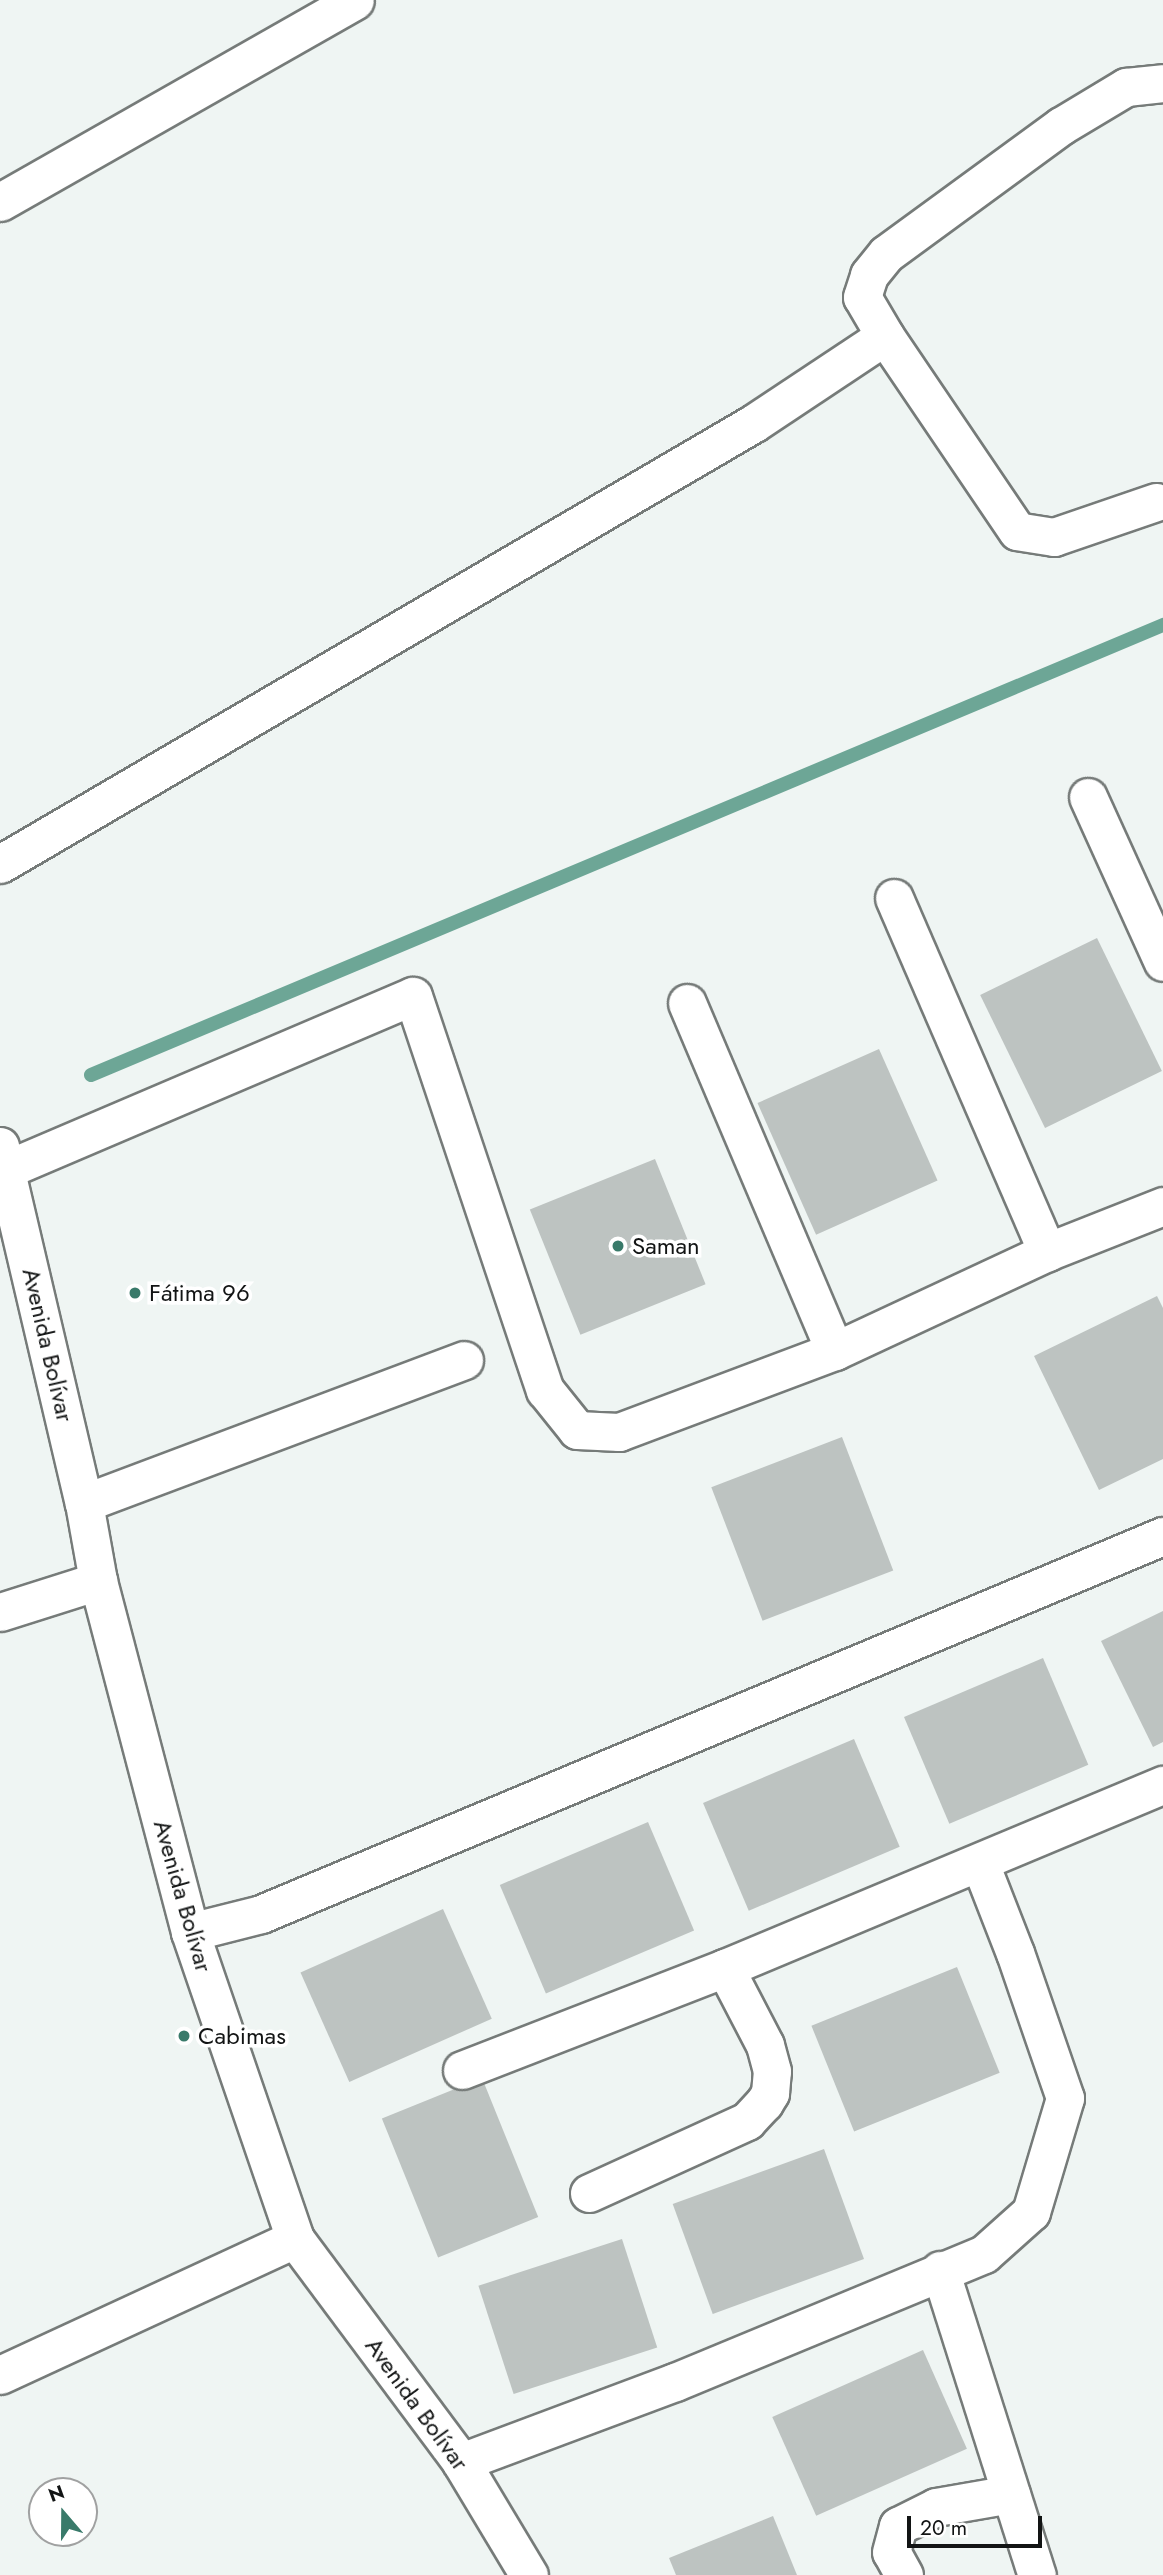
<!DOCTYPE html>
<html>
<head>
<meta charset="utf-8">
<style>
  body { margin:0 }
  #map { position:relative; width:1163px; height:2575px; overflow:hidden; background:#eff5f3; font-family:Jost,sans-serif }
  div>[style] { position:absolute }
  .stream>* { height:14px; margin:-7px; padding:0 7px; transform-origin:7px; border-radius:7px; background:#6da696 }
  .building>* { inset:0; background:#bdc3c1; transform-origin:0 0 }
  .roads { filter:drop-shadow(2px 0 #767b79) drop-shadow(-2px 0 #767b79) drop-shadow(0 2px #767b79) drop-shadow(0 -2px #767b79) }
  .street>* { height:37px; margin:-18.5px; padding:0 18.5px; transform-origin:18.5px; border-radius:18.5px; background:#fff }
  .dots>* { width:19px; height:19px; translate:-50% -50%; box-sizing:border-box; border:4px solid #fff; border-radius:50% }
  span { translate:-50% -50%; white-space:nowrap; text-align:center; line-height:1.15; -webkit-text-stroke:7px #fff; paint-order:stroke }
  .poi-label { font-size:24px; color:#121414 }
  .left { translate:0 -50%; text-align:left }
  .street-label { font-size:24px; color:#121414 }
  .north { position:absolute; left:28px; top:2477px; width:70px; height:70px; box-sizing:border-box; background:#fff; border:2px solid #a0a1a1; border-radius:50%; rotate:340deg; font-size:19px; font-weight:700; line-height:28px; text-align:center; color:#121414 }
  .north::after { content:''; display:block; margin:auto; width:24px; height:32px; background:#397a6a; clip-path:polygon(50% 0,100% 100%,50% 72%,0 100%) }
  .scale { position:absolute; left:907px; top:2516px; width:135px; height:32px; box-sizing:border-box; border:4px solid #121414; border-top:0; padding-left:9px; font-size:21px; line-height:24px; white-space:nowrap; color:#121414; -webkit-text-stroke:5px #fff; paint-order:stroke }
</style>
</head>
<body>
<div id="map">
  <div class="stream">
    <div style="left:91px;top:1075px;width:1163px;rotate:-22.77deg"></div>
  </div>
  <div class="building">
    <div style="left:1097px;top:938px;width:148px;height:130px;rotate:64deg"></div>
    <div style="left:879px;top:1049px;width:144px;height:133px;rotate:66deg"></div>
    <div style="left:655px;top:1159px;width:135px;height:135px;rotate:68deg"></div>
    <div style="clip-path:polygon(1157px 1296px,1163px 1308px,1163px 1459px,1099px 1490px,1034px 1356px)"></div>
    <div style="left:842px;top:1437px;width:143px;height:140px;rotate:69deg"></div>
    <div style="clip-path:polygon(1163px 1611px,1163px 1742px,1153px 1747px,1101px 1641px)"></div>
    <div style="left:1043px;top:1658px;width:116px;height:151px;rotate:67deg"></div>
    <div style="left:854px;top:1739px;width:117px;height:164px;rotate:67deg"></div>
    <div style="left:648px;top:1822px;width:118px;height:161px;rotate:67deg"></div>
    <div style="left:443px;top:1909px;width:120px;height:156px;rotate:66deg"></div>
    <div style="left:957px;top:1967px;width:114px;height:157px;rotate:68deg"></div>
    <div style="left:482px;top:2078px;width:150px;height:108px;rotate:68deg"></div>
    <div style="left:824px;top:2149px;width:117px;height:161px;rotate:70deg"></div>
    <div style="left:622px;top:2239px;width:114px;height:151px;rotate:72deg"></div>
    <div style="left:923px;top:2350px;width:108px;height:165px;rotate:66deg"></div>
    <div style="clip-path:polygon(773px 2516px,797px 2575px,676px 2575px,669px 2558px)"></div>
  </div>
  <div class="roads">
    <div class="street">
      <div style="left:0;top:202px;width:408px;rotate:-29.6deg"></div>
      <div style="left:1156px;top:502px;width:108px;rotate:161.1deg"></div>
      <div style="left:1054px;top:537px;width:37px;rotate:-171deg"></div>
      <div style="left:1017px;top:531px;width:235px;rotate:-124.1deg"></div>
      <div style="left:885px;top:336px;width:45px;rotate:-120.5deg"></div>
      <div style="left:862px;top:297px;width:23px;rotate:-72deg"></div>
      <div style="left:869px;top:275px;width:27px;rotate:-51deg"></div>
      <div style="left:886px;top:254px;width:217px;rotate:-36.2deg"></div>
      <div style="left:1061px;top:126px;width:76px;rotate:-31deg"></div>
      <div style="left:1126px;top:87px;width:37px;rotate:-6deg"></div>
      <div style="left:1088px;top:797px;width:181px;rotate:65.6deg"></div>
      <div style="left:0;top:864px;width:873px;rotate:-30.32deg"></div>
      <div style="left:754px;top:423px;width:157px;rotate:-33.6deg"></div>
      <div style="left:894px;top:898px;width:386px;rotate:66.6deg"></div>
      <div style="left:687px;top:1003px;width:378px;rotate:67deg"></div>
      <div style="left:0;top:1146px;width:367px;rotate:76.8deg"></div>
      <div style="left:84px;top:1503px;width:79px;rotate:79.8deg"></div>
      <div style="left:98px;top:1581px;width:363px;rotate:75.3deg"></div>
      <div style="left:190px;top:1932px;width:324px;rotate:71.1deg"></div>
      <div style="left:295px;top:2239px;width:278px;rotate:53.3deg"></div>
      <div style="left:461px;top:2462px;width:132px;rotate:59deg"></div>
      <div style="left:7px;top:1169px;width:441px;rotate:-23.1deg"></div>
      <div style="left:413px;top:996px;width:416px;rotate:71.5deg"></div>
      <div style="left:545px;top:1390px;width:51px;rotate:51.3deg"></div>
      <div style="left:577px;top:1430px;width:42px;rotate:2.7deg"></div>
      <div style="left:619px;top:1432px;width:231px;rotate:-20.6deg"></div>
      <div style="left:835px;top:1351px;width:234px;rotate:-25deg"></div>
      <div style="left:1047px;top:1252px;width:125px;rotate:-21.6deg"></div>
      <div style="left:84px;top:1503px;width:406px;rotate:-20.6deg"></div>
      <div style="left:0;top:1612px;width:103px;rotate:-17.6deg"></div>
      <div style="left:190px;top:1932px;width:73px;rotate:-14.2deg"></div>
      <div style="left:261px;top:1914px;width:978px;rotate:-22.74deg"></div>
      <div style="left:462px;top:2070px;width:282px;rotate:-21.2deg"></div>
      <div style="left:725px;top:1968px;width:475px;rotate:-22.7deg"></div>
      <div style="left:589px;top:2193px;width:174px;rotate:-24.5deg"></div>
      <div style="left:747px;top:2121px;width:25px;rotate:-47deg"></div>
      <div style="left:764px;top:2103px;width:12px;rotate:-59deg"></div>
      <div style="left:770px;top:2093px;width:22px;rotate:-85deg"></div>
      <div style="left:772px;top:2071px;width:27px;rotate:-105deg"></div>
      <div style="left:765px;top:2045px;width:87px;rotate:-117.5deg"></div>
      <div style="left:940px;top:2270px;width:320px;rotate:72.4deg"></div>
      <div style="left:0;top:2375px;width:325px;rotate:-24.8deg"></div>
      <div style="left:461px;top:2462px;width:228px;rotate:-20.5deg"></div>
      <div style="left:675px;top:2382px;width:334px;rotate:-22.5deg"></div>
      <div style="left:984px;top:2254px;width:63px;rotate:-41.8deg"></div>
      <div style="left:1031px;top:2212px;width:119px;rotate:-73.4deg"></div>
      <div style="left:1065px;top:2098px;width:153px;rotate:-109deg"></div>
      <div style="left:1015px;top:1953px;width:97px;rotate:-111.3deg"></div>
      <div style="left:904px;top:2575px;width:26px;rotate:-119deg"></div>
      <div style="left:891px;top:2552px;width:27px;rotate:-75deg"></div>
      <div style="left:898px;top:2526px;width:42px;rotate:-26.6deg"></div>
      <div style="left:936px;top:2507px;width:76px;rotate:-9.8deg"></div>
    </div>
  </div>
  <div class="dots">
    <div style="left:618px;top:1246px;background:#397a6a"></div>
    <div style="left:135px;top:1293px;background:#397a6a"></div>
    <div style="left:184px;top:2036px;background:#397a6a"></div>
  </div>
  <div class="poi-label">
    <span class="left" style="left:632px;top:1246px">Saman</span>
    <span class="left" style="left:149px;top:1293px">Fátima 96</span>
    <span class="left" style="left:198px;top:2036px">Cabimas</span>
  </div>
  <div class="street-label">
    <span style="left:48px;top:1345px;rotate:77deg">Avenida Bolívar</span>
    <span style="left:183px;top:1896px;rotate:74deg">Avenida Bolívar</span>
    <span style="left:417px;top:2404px;rotate:54deg">Avenida Bolívar</span>
  </div>
  <div class="north">N</div>
  <div class="scale">20 m</div>
</div>
</body>
</html>
